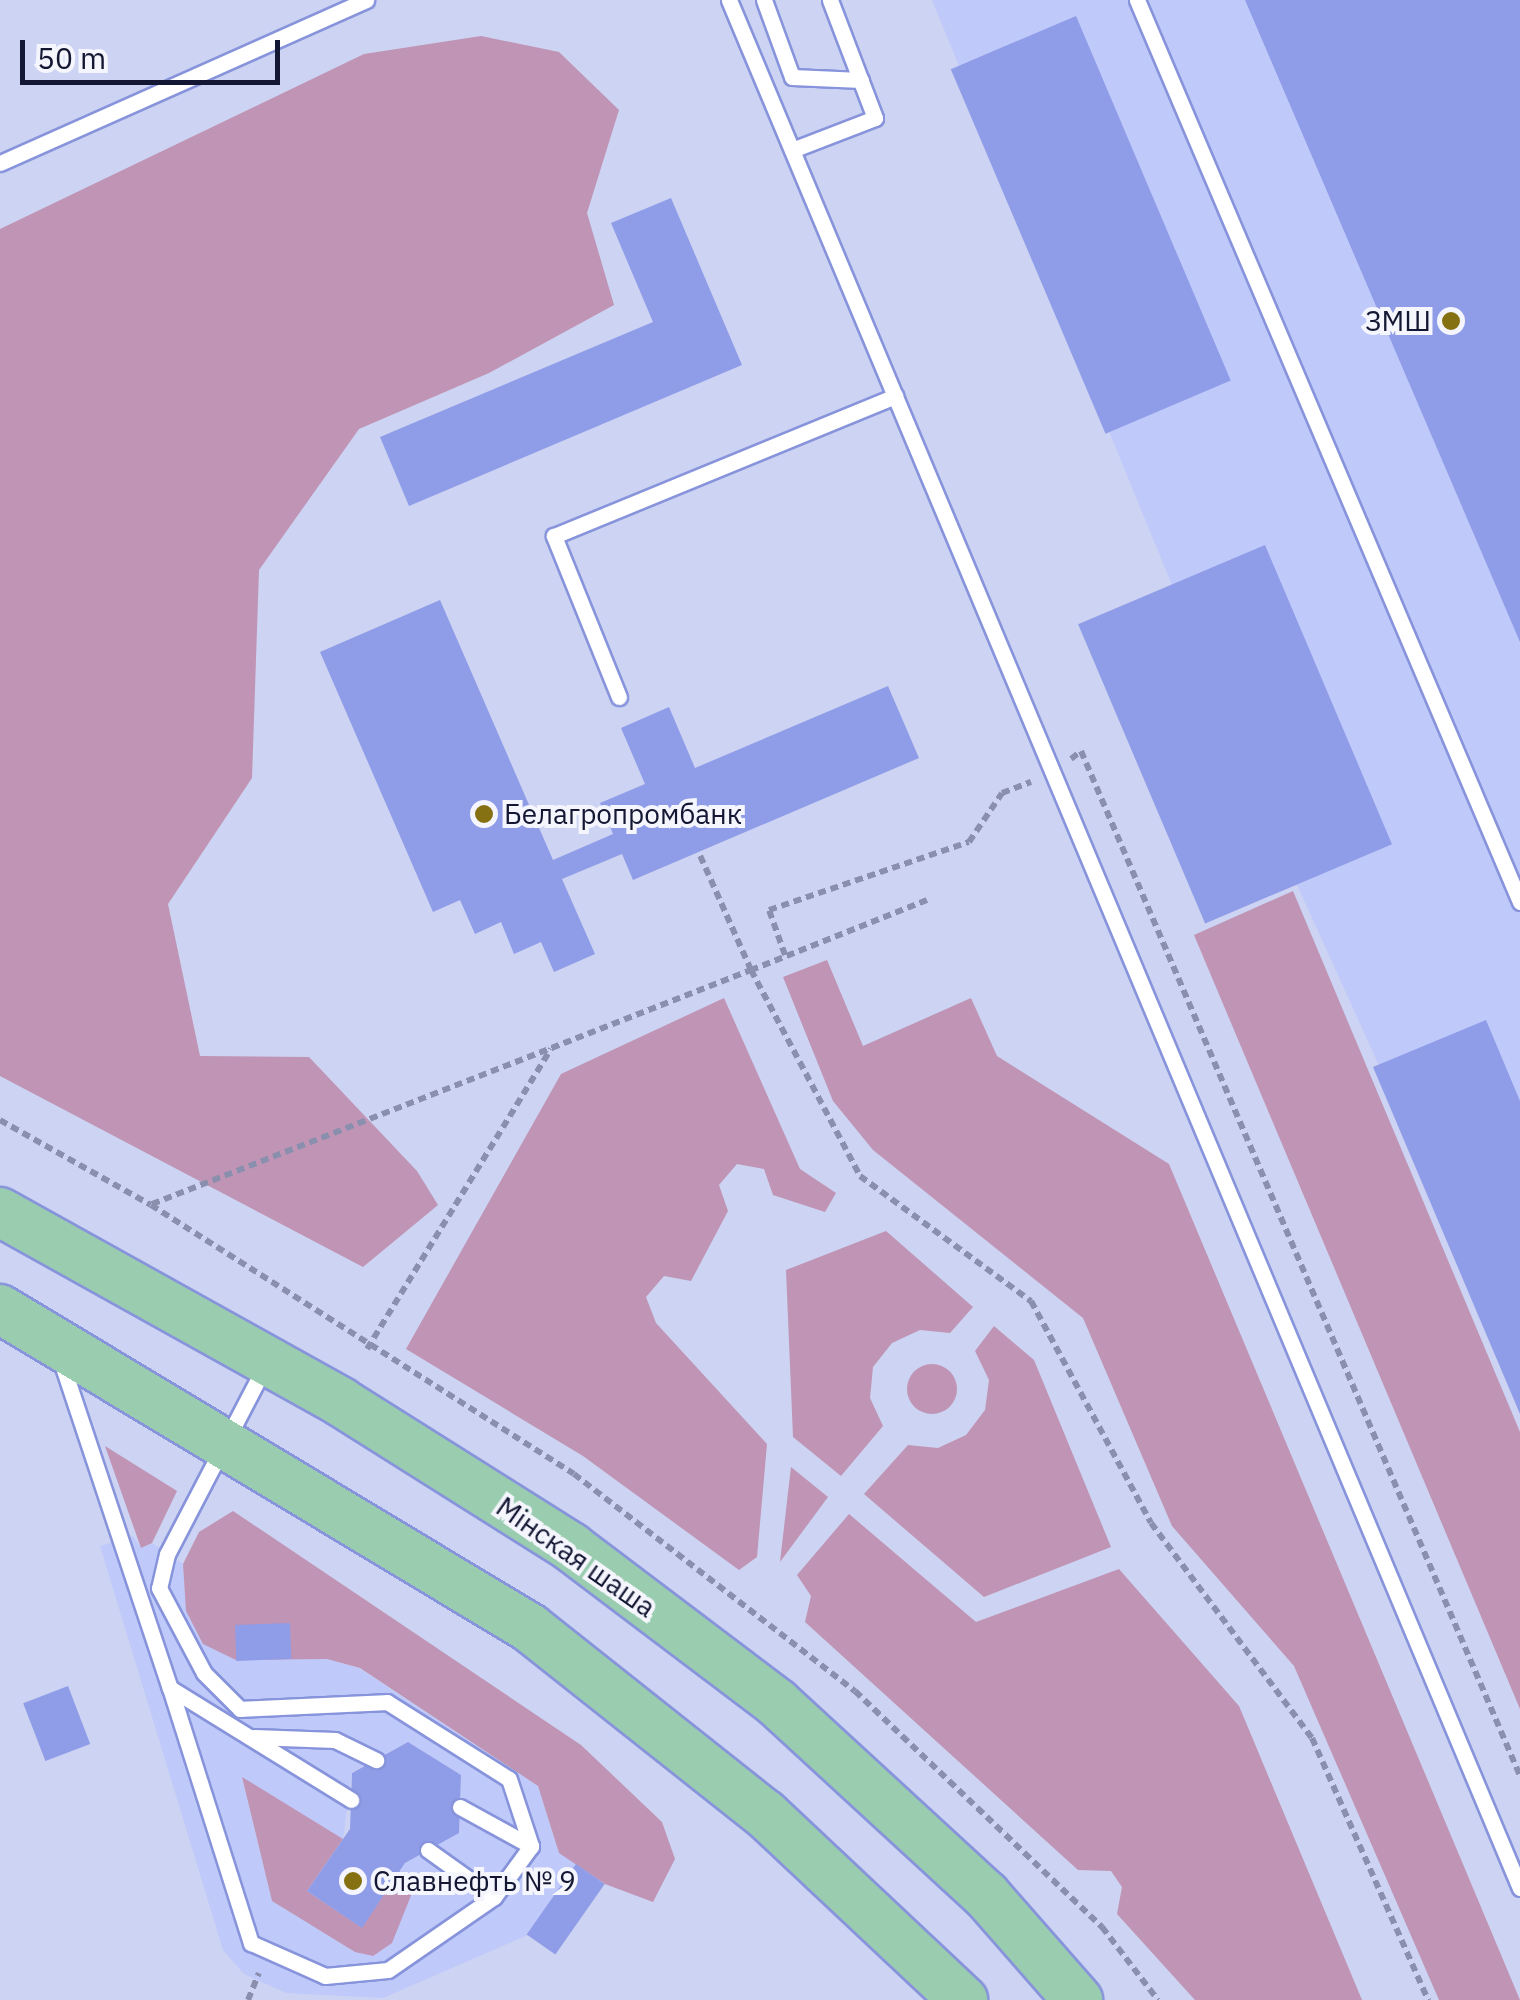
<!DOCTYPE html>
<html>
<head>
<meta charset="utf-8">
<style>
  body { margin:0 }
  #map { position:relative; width:1520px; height:2000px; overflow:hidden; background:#cdd3f2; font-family:"IBM Plex Sans",sans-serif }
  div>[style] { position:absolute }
  .built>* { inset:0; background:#bfc9fa }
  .green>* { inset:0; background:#bf94b4 }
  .round { border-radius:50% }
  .building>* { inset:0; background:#8f9ce8; transform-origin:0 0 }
  .path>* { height:6px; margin-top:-3px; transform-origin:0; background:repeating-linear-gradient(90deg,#8a8fad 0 8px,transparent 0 13px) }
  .roads { filter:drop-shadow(2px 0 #8794db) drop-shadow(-2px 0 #8794db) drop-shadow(0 2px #8794db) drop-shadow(0 -2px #8794db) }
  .lane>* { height:15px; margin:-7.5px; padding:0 7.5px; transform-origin:7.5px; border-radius:7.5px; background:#fff }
  .primary>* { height:48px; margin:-24px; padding:0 24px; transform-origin:24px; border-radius:24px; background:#9acdaf }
  .dots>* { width:28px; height:28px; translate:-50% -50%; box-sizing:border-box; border:5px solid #f4f5fd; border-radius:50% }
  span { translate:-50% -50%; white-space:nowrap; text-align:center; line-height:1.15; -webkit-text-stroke:8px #f4f5fd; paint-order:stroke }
  .poi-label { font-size:28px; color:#141733 }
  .right { translate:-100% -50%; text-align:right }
  .left { translate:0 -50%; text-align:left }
  .street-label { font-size:28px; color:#141733 }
  .scale { position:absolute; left:20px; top:40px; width:260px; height:45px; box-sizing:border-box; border:5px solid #141733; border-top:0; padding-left:12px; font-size:30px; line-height:35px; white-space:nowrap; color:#141733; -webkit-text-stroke:8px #f4f5fd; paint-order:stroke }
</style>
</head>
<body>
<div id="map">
  <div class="built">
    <div style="clip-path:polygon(932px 0,1520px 0,1520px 1377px,1275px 836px)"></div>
    <div style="clip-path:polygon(evenodd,133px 1536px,141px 1548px,152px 1543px,183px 1564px,186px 1611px,236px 1660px,327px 1659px,359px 1668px,538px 1786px,559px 1853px,576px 1864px,528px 1935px,383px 1998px,286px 1993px,244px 1974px,223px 1950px,100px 1546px,133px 1536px,408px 1742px,461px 1775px,459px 1833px,405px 1863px,355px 1952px,272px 1901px,242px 1778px,343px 1839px,352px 1772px,408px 1742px)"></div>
  </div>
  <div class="green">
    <div style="clip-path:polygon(481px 36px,559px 52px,619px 110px,587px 213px,614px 305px,489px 373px,359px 429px,259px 570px,252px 778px,168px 904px,200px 1056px,309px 1057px,417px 1171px,438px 1205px,363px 1267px,0 1076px,0 229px,364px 54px)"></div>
    <div style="clip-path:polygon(1293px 891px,1520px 1432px,1520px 1709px,1194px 935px)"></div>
    <div style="clip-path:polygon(827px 960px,863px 1046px,971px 998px,997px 1056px,1169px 1164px,1520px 2000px,1439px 2000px,1294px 1666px,1172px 1526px,1083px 1318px,873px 1150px,833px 1101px,783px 977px)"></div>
    <div style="clip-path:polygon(724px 998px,800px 1169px,836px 1193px,825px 1212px,773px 1195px,764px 1169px,737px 1164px,719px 1185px,728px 1211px,691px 1281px,664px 1276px,646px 1297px,656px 1323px,767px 1444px,757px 1557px,739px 1570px,583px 1456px,406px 1349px,561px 1074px)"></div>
    <div style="clip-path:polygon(886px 1231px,973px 1307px,950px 1333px,920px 1330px,892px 1343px,873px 1367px,870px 1398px,883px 1426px,841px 1476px,793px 1437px,786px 1270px)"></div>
    <div style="clip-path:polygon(994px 1326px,1034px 1360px,1111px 1547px,984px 1597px,864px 1494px,908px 1445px,938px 1448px,966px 1435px,985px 1410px,989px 1380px,975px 1351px)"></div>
    <div class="round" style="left:907px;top:1364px;width:50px;height:50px"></div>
    <div style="clip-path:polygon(105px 1446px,177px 1491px,152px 1543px,141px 1548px)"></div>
    <div style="clip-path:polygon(791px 1467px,828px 1497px,780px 1562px)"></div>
    <div style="clip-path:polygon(233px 1511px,581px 1745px,662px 1822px,675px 1859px,653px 1902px,605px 1884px,559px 1853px,538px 1786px,360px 1668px,327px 1659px,236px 1660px,203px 1644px,186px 1611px,183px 1564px,199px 1532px)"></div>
    <div style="clip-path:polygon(849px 1514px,976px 1622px,1119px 1569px,1239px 1706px,1362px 2000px,1195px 2000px,1117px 1914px,1122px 1887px,1111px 1871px,1078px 1870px,805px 1622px,811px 1596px,797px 1575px)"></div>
    <div style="clip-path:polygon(242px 1777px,343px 1839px,307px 1891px,361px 1927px,399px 1871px,407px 1876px,412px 1893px,392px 1943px,373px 1956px,355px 1952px,272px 1901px)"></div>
  </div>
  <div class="building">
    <div style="clip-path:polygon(1245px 0,1520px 0,1520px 642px)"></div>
    <div style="left:1076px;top:16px;width:396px;height:136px;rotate:67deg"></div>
    <div style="clip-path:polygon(671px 198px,742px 365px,409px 506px,380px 437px,653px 322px,611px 223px)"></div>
    <div style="left:1265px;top:545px;width:325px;height:203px;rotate:67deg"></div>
    <div style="clip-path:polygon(440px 600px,553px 860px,613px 834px,600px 803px,645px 784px,621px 728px,669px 707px,695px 768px,888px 686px,919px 758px,633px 880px,622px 854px,562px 879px,595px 954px,554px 972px,541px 942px,514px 954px,501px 922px,475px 934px,460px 900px,433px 912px,320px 652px)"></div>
    <div style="clip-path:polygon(1486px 1020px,1520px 1101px,1520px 1414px,1373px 1067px)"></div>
    <div style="left:290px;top:1623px;width:36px;height:55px;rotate:88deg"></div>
    <div style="left:68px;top:1686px;width:62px;height:48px;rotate:69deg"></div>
    <div style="clip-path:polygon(408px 1742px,461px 1775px,459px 1833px,405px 1863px,362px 1928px,307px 1891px,350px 1829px,352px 1773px)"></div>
    <div style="left:576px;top:1864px;width:35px;height:86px;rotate:35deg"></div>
  </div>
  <div class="path">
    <div style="left:1071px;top:759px;width:13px;rotate:-39deg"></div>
    <div style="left:1081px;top:751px;width:1115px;rotate:66.81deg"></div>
    <div style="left:927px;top:900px;width:189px;rotate:158.3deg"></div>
    <div style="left:751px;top:970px;width:233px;rotate:62.1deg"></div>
    <div style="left:860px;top:1176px;width:212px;rotate:36.2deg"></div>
    <div style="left:1031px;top:1301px;width:252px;rotate:61.6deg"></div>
    <div style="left:1151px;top:1523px;width:269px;rotate:53.2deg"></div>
    <div style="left:1312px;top:1738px;width:287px;rotate:66.1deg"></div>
    <div style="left:785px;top:955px;width:48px;rotate:-109.6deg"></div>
    <div style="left:769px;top:910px;width:211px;rotate:-18.8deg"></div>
    <div style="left:969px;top:842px;width:59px;rotate:-56deg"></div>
    <div style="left:1002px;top:793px;width:31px;rotate:-21deg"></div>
    <div style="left:0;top:1120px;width:173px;rotate:29.4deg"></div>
    <div style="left:151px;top:1205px;width:501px;rotate:32.45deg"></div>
    <div style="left:574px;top:1474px;width:355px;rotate:37.7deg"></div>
    <div style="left:855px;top:1691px;width:342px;rotate:43.7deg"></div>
    <div style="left:1102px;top:1927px;width:92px;rotate:52.5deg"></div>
    <div style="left:152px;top:1204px;width:643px;rotate:-21.34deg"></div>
    <div style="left:751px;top:970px;width:128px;rotate:-114deg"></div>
    <div style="left:367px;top:1349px;width:352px;rotate:-58.5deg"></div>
    <div style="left:248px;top:2000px;width:29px;rotate:-68deg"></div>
  </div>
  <div class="roads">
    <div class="lane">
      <div style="left:729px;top:0;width:2047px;rotate:67.27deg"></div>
      <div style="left:764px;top:0;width:82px;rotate:70deg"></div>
      <div style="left:792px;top:77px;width:69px;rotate:2.5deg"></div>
      <div style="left:1137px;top:0;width:980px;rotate:66.99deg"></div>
      <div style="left:792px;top:150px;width:89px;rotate:-21.1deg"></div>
      <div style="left:875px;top:118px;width:126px;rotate:-110.9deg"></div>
      <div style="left:0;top:163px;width:401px;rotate:-24deg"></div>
      <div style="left:619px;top:697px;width:174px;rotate:-112deg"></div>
      <div style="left:554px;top:536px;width:369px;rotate:-22.3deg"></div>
      <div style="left:60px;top:1358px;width:348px;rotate:71.6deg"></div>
      <div style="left:170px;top:1688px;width:213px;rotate:31.7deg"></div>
      <div style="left:265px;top:1366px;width:212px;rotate:117.5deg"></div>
      <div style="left:167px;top:1554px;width:35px;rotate:103deg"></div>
      <div style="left:159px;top:1588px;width:96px;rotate:62.1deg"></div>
      <div style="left:204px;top:1673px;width:51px;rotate:45deg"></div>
      <div style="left:240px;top:1709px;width:147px;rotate:-2.7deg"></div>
      <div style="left:387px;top:1702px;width:144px;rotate:32.3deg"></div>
      <div style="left:509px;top:1779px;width:71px;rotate:71.8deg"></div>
      <div style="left:170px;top:1688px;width:268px;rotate:72.4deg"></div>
      <div style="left:251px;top:1943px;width:81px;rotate:24deg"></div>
      <div style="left:325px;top:1976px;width:63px;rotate:-5.4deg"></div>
      <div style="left:388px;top:1970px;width:129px;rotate:-34.6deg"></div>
      <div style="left:254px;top:1737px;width:81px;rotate:2.1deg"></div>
      <div style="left:335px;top:1740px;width:46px;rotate:26deg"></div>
      <div style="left:460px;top:1807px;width:81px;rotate:28.8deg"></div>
      <div style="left:428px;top:1850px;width:81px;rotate:35.5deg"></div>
      <div style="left:494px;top:1897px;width:63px;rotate:-54deg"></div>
    </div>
    <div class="primary">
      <div style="left:0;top:1212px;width:390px;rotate:29.1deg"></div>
      <div style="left:341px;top:1402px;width:272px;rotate:32.2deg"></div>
      <div style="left:571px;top:1547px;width:258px;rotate:37.1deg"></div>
      <div style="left:777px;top:1703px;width:284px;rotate:42.6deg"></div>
      <div style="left:986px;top:1895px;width:140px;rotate:48.8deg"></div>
      <div style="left:0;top:1309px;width:619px;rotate:31.04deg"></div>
      <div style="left:530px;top:1628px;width:300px;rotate:38.4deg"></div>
      <div style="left:765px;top:1814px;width:272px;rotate:43.2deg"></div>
    </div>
  </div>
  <div class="dots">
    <div style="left:1451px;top:321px;background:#857112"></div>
    <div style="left:484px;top:814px;background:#857112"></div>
    <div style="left:353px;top:1881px;background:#857112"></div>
  </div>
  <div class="poi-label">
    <span class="right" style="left:1431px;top:321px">ЗМШ</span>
    <span class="left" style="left:504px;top:814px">Белагропромбанк</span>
    <span class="left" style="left:373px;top:1881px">Славнефть № 9</span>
  </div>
  <div class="street-label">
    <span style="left:576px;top:1557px;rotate:35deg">Мінская шаша</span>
  </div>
  <div class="scale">50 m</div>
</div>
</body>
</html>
